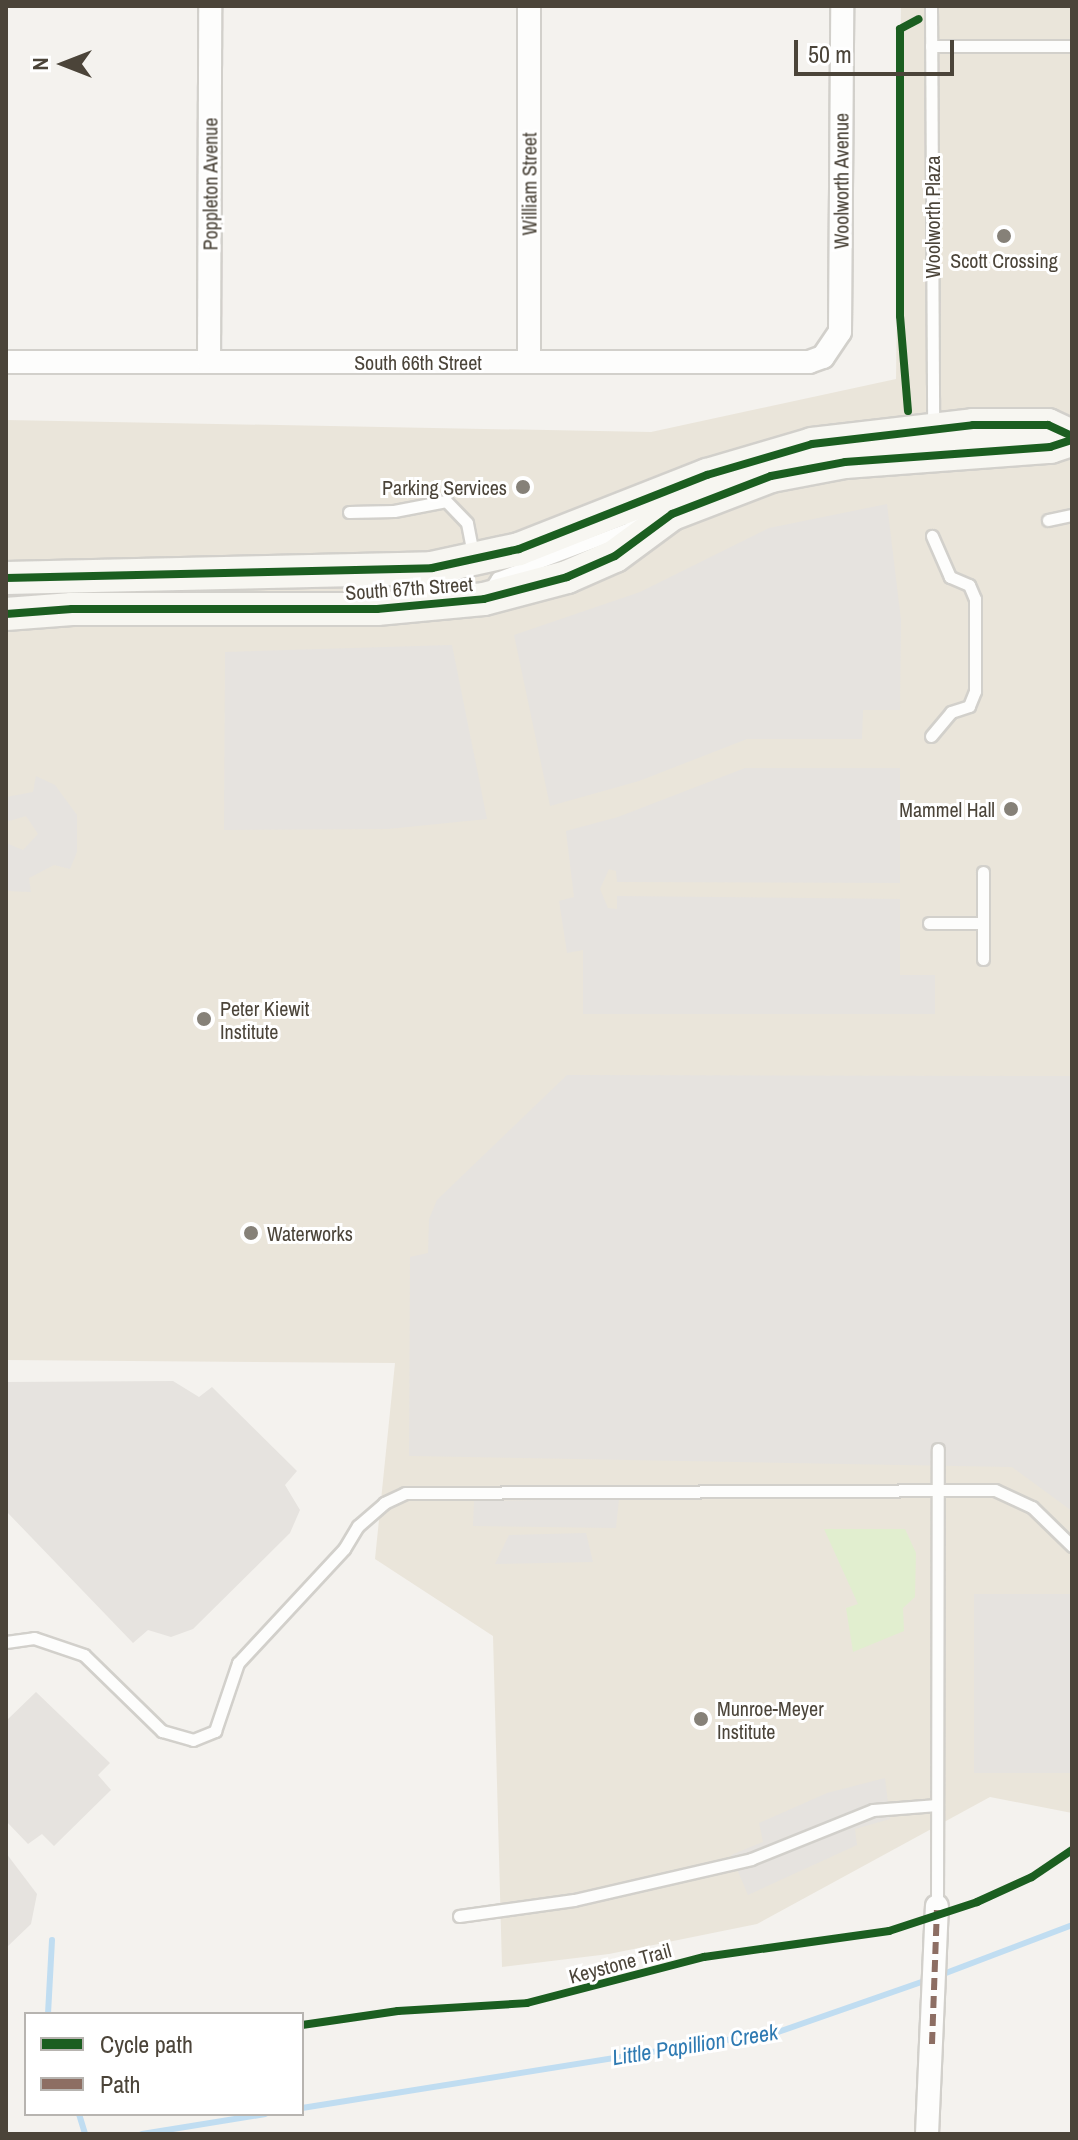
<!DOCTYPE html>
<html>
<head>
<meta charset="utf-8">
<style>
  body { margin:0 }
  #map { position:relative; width:1078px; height:2140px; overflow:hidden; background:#f4f2ee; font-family:"Archivo Narrow",sans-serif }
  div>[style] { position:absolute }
  .education>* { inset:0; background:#eae5da }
  .green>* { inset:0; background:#e1eecf }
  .parking>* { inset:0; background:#e6e3df; transform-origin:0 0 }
  .stream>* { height:6px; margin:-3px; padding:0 3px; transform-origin:3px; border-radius:3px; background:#c0ddf1 }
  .roads { filter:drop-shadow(2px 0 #d2d0cb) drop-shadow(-2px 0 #d2d0cb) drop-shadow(0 2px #d2d0cb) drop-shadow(0 -2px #d2d0cb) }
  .service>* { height:11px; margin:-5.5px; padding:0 5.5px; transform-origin:5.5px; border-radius:5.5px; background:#fdfdfc }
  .minor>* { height:22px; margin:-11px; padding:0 11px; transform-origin:11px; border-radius:11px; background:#fdfdfc }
  .secondary>* { height:32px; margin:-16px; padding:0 16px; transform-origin:16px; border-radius:16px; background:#f7f6f1 }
  .quiet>* { height:6px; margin-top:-3px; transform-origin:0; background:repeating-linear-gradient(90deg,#8d6e63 0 12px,transparent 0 18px) }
  .cycleway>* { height:8px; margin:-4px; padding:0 4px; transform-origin:4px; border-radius:4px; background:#1b5e20 }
  .dots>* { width:22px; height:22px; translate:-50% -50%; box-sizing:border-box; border:4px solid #fff; border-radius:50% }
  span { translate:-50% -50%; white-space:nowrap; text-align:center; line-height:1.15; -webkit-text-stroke:6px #fff; paint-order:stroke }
  .street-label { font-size:20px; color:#4b4439 }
  .poi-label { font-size:20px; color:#4b4439 }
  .right { translate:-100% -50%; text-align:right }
  .left { translate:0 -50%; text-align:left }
  .water-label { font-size:22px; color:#2e7ab2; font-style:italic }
  .frame { position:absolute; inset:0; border:8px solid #4b4439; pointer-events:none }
  .legend { position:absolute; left:24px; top:2012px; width:280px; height:104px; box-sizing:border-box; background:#fff; border:2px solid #b7b4b0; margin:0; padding:10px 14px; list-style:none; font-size:24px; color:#4b4439 }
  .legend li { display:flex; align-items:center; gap:16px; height:40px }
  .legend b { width:40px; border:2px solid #b7b4b0 }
  .north { position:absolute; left:24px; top:24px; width:80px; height:80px; -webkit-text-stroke:6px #fff; paint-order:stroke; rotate:270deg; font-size:22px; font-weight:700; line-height:32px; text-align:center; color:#4b4439 }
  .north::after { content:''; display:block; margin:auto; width:28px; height:36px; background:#4b4439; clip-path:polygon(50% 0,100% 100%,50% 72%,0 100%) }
  .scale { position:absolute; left:794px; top:40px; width:160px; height:36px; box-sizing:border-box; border:4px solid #4b4439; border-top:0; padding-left:10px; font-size:24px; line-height:28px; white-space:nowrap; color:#4b4439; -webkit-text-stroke:6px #fff; paint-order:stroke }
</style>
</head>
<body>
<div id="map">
  <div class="education">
    <div style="clip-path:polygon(901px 6px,1072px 6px,1072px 1813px,990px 1797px,757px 1924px,609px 1954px,502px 1967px,493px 1636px,375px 1559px,395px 1363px,6px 1360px,6px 420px,651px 432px,896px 379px)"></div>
  </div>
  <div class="green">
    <div style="clip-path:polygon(824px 1529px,905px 1529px,916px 1553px,915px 1597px,903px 1608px,904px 1631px,853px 1652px,846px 1608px,858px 1604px)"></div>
  </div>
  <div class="parking">
    <div style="clip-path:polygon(887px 504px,901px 620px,900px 710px,863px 710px,862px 739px,747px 739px,639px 781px,550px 806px,514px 635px,640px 592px,769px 528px)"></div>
    <div style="clip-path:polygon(452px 645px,487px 819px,388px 829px,224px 830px,225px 652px)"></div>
    <div style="clip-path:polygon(745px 768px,900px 768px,900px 883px,617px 882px,616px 871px,609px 869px,600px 889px,608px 908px,617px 909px,617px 896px,900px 899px,900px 975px,935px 975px,935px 1014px,583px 1014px,583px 950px,567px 953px,559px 901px,574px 897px,566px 831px,618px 817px)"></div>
    <div style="clip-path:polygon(36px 776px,55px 785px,77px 815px,77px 852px,70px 869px,54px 865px,29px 878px,31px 892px,6px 891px,6px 843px,23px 850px,38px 834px,26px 816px,6px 822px,6px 797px,33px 792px)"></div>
    <div style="clip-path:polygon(567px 1075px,1072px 1076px,1072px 1511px,1012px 1467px,409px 1456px,410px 1257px,428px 1253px,429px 1219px,437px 1200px)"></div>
    <div style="clip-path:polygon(173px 1381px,199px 1397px,212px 1387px,297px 1471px,285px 1485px,300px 1510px,290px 1533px,193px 1629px,171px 1637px,148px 1630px,133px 1643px,6px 1511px,6px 1382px)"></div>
    <div style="clip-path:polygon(619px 1499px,616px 1528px,473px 1526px,474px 1501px)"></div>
    <div style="clip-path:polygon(586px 1533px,593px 1562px,495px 1564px,509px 1535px)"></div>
    <div style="left:974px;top:1594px;width:98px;height:179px"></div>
    <div style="clip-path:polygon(36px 1692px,110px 1763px,98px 1775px,111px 1790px,54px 1846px,42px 1834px,28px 1844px,6px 1821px,6px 1721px)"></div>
    <div style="clip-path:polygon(885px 1778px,890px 1819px,855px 1829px,857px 1845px,748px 1895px,731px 1855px,763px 1842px,759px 1823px,827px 1793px)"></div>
    <div style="clip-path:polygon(6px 1853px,37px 1894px,31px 1924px,6px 1948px)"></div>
  </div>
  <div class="stream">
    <div style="left:938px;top:1976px;width:143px;rotate:-20.8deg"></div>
    <div style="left:48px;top:2014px;width:74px;rotate:-86.9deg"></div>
    <div style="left:302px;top:2108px;width:482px;rotate:-9.1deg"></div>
    <div style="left:778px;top:2032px;width:158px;rotate:-19.2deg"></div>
    <div style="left:79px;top:2114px;width:21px;rotate:73deg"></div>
    <div style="left:142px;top:2134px;width:125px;rotate:-9.2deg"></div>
  </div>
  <div class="roads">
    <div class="service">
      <div style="left:931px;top:6px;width:421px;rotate:89.7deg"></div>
      <div style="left:931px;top:46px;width:141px"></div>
      <div style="left:349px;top:512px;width:45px;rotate:-1.3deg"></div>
      <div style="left:394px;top:511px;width:53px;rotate:-10.9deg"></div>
      <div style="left:446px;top:501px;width:30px;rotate:46deg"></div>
      <div style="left:467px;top:523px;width:32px;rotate:79deg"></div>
      <div style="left:1048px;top:520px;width:25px;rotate:-12deg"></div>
      <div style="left:421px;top:591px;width:41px;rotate:-25.9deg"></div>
      <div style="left:488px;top:592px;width:17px;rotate:-57deg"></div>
      <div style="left:497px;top:578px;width:141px;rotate:-20.7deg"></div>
      <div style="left:629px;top:528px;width:21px;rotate:-59deg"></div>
      <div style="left:931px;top:736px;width:31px;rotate:-50deg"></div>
      <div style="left:951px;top:712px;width:19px;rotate:-18deg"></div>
      <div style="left:969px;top:706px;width:16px;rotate:-68deg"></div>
      <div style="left:975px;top:691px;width:92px;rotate:-90deg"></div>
      <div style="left:975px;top:599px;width:15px;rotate:-113deg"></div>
      <div style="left:969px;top:585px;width:21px;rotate:-157deg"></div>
      <div style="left:950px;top:577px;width:45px;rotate:-113.7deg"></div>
      <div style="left:929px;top:923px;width:54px"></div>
      <div style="left:983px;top:959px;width:87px;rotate:-90deg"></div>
      <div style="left:6px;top:1642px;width:28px;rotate:-8deg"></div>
      <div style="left:34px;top:1638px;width:53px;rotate:18.8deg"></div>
      <div style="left:84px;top:1655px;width:109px;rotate:44.3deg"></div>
      <div style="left:162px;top:1731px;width:32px;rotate:16deg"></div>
      <div style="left:193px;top:1740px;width:24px;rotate:-22deg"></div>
      <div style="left:215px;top:1731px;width:72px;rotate:-71.3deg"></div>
      <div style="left:238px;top:1663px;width:156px;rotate:-47.1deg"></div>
      <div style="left:344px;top:1549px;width:27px;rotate:-59deg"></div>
      <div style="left:358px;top:1526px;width:35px;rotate:-41deg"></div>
      <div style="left:384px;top:1503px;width:23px;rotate:-25deg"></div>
      <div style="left:405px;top:1493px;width:590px;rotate:-0.29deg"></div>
      <div style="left:995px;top:1490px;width:41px;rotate:24.7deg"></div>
      <div style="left:1032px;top:1507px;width:56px;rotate:44.3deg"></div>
      <div style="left:937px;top:1906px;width:457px;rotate:-89.9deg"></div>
      <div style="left:459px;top:1916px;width:116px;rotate:-7.9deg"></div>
      <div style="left:574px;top:1900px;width:182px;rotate:-13deg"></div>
      <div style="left:751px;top:1859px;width:131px;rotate:-21.9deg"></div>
      <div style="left:873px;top:1810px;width:64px;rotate:-4.5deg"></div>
    </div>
    <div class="minor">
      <div style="left:529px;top:6px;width:356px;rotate:90deg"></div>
      <div style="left:6px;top:362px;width:803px"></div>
      <div style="left:809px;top:362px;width:15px;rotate:-20deg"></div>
      <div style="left:823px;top:357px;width:30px;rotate:-56deg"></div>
      <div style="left:840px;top:332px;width:326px;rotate:-89.6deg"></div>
      <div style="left:209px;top:362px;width:356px;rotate:-89.8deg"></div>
      <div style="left:927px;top:2134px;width:228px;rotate:-87.5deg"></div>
    </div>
    <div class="secondary">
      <div style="left:6px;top:578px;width:426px;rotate:-1.3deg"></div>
      <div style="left:432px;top:568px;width:89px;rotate:-12.3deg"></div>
      <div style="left:519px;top:549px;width:202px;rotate:-21.5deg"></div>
      <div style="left:707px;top:475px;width:109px;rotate:-16.4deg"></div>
      <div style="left:812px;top:444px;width:162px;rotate:-6.7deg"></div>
      <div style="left:973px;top:425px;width:75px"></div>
      <div style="left:1048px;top:425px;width:26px;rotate:25deg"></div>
      <div style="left:6px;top:614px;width:66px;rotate:-4.3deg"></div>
      <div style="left:72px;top:609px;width:305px"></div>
      <div style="left:377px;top:609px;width:107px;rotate:-5.3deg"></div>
      <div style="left:484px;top:599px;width:86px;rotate:-14.8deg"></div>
      <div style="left:567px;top:577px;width:52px;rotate:-23.6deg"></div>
      <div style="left:615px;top:556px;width:71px;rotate:-36.4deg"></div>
      <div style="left:672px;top:514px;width:106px;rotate:-21deg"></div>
      <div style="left:771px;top:476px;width:75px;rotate:-10.7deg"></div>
      <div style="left:845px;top:462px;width:206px;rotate:-4.2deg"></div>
      <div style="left:1050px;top:447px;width:23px;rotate:-18deg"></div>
    </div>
  </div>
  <div class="quiet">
    <div style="left:932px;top:2044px;width:134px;rotate:-87.9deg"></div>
  </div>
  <div class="cycleway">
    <div style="left:908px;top:411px;width:95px;rotate:-94.8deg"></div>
    <div style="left:900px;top:316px;width:287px;rotate:-90deg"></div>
    <div style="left:900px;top:29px;width:21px;rotate:-28deg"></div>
    <div style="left:6px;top:578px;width:426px;rotate:-1.3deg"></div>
    <div style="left:432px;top:568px;width:89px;rotate:-12.3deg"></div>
    <div style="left:519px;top:549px;width:202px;rotate:-21.5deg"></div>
    <div style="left:707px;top:475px;width:109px;rotate:-16.4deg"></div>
    <div style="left:812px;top:444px;width:162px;rotate:-6.7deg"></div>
    <div style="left:973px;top:425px;width:75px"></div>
    <div style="left:1048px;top:425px;width:26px;rotate:25deg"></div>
    <div style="left:6px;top:614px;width:66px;rotate:-4.3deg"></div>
    <div style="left:72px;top:609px;width:305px"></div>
    <div style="left:377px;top:609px;width:107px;rotate:-5.3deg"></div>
    <div style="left:484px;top:599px;width:86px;rotate:-14.8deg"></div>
    <div style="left:567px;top:577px;width:52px;rotate:-23.6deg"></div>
    <div style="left:615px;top:556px;width:71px;rotate:-36.4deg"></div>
    <div style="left:672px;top:514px;width:106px;rotate:-21deg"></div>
    <div style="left:771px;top:476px;width:75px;rotate:-10.7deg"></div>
    <div style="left:845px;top:462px;width:206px;rotate:-4.2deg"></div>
    <div style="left:1050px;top:447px;width:23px;rotate:-18deg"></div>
    <div style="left:302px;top:2025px;width:97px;rotate:-8.3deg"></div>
    <div style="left:398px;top:2011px;width:129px;rotate:-3.5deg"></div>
    <div style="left:527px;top:2003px;width:183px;rotate:-14.6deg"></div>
    <div style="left:704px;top:1957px;width:187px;rotate:-8deg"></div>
    <div style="left:889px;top:1931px;width:93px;rotate:-18.2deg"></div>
    <div style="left:977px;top:1902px;width:60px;rotate:-24.4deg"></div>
    <div style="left:1032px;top:1877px;width:48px;rotate:-34deg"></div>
  </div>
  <div class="dots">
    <div style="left:1004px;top:236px;background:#868178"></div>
    <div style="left:523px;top:487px;background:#868178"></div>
    <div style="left:1011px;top:809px;background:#868178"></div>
    <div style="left:204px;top:1019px;background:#868178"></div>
    <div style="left:251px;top:1233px;background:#868178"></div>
    <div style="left:701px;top:1719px;background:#868178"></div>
  </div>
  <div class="street-label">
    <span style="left:841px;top:181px;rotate:-90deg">Woolworth Avenue</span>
    <span style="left:210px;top:184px;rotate:-90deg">Poppleton Avenue</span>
    <span style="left:529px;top:184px;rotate:-90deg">William Street</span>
    <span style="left:932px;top:217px;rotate:-90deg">Woolworth Plaza</span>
    <span style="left:418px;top:362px">South 66th Street</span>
    <span style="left:409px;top:588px;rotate:-4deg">South 67th Street</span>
    <span style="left:620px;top:1963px;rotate:-15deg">Keystone Trail</span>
  </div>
  <div class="poi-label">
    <span style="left:1004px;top:260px">Scott Crossing</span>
    <span class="right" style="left:507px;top:487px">Parking Services</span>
    <span class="right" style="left:995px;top:809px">Mammel Hall</span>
    <span class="left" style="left:220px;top:1020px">Peter Kiewit<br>Institute</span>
    <span class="left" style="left:267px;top:1233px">Waterworks</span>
    <span class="left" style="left:717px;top:1720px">Munroe-Meyer<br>Institute</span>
  </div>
  <div class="water-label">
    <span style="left:695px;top:2045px;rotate:-9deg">Little Papillion Creek</span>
  </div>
  <div class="frame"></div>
  <ul class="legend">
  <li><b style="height:10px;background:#1b5e20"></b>Cycle path</li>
  <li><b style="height:10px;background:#8d6e63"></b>Path</li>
  </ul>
  <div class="north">N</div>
  <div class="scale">50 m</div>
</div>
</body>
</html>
